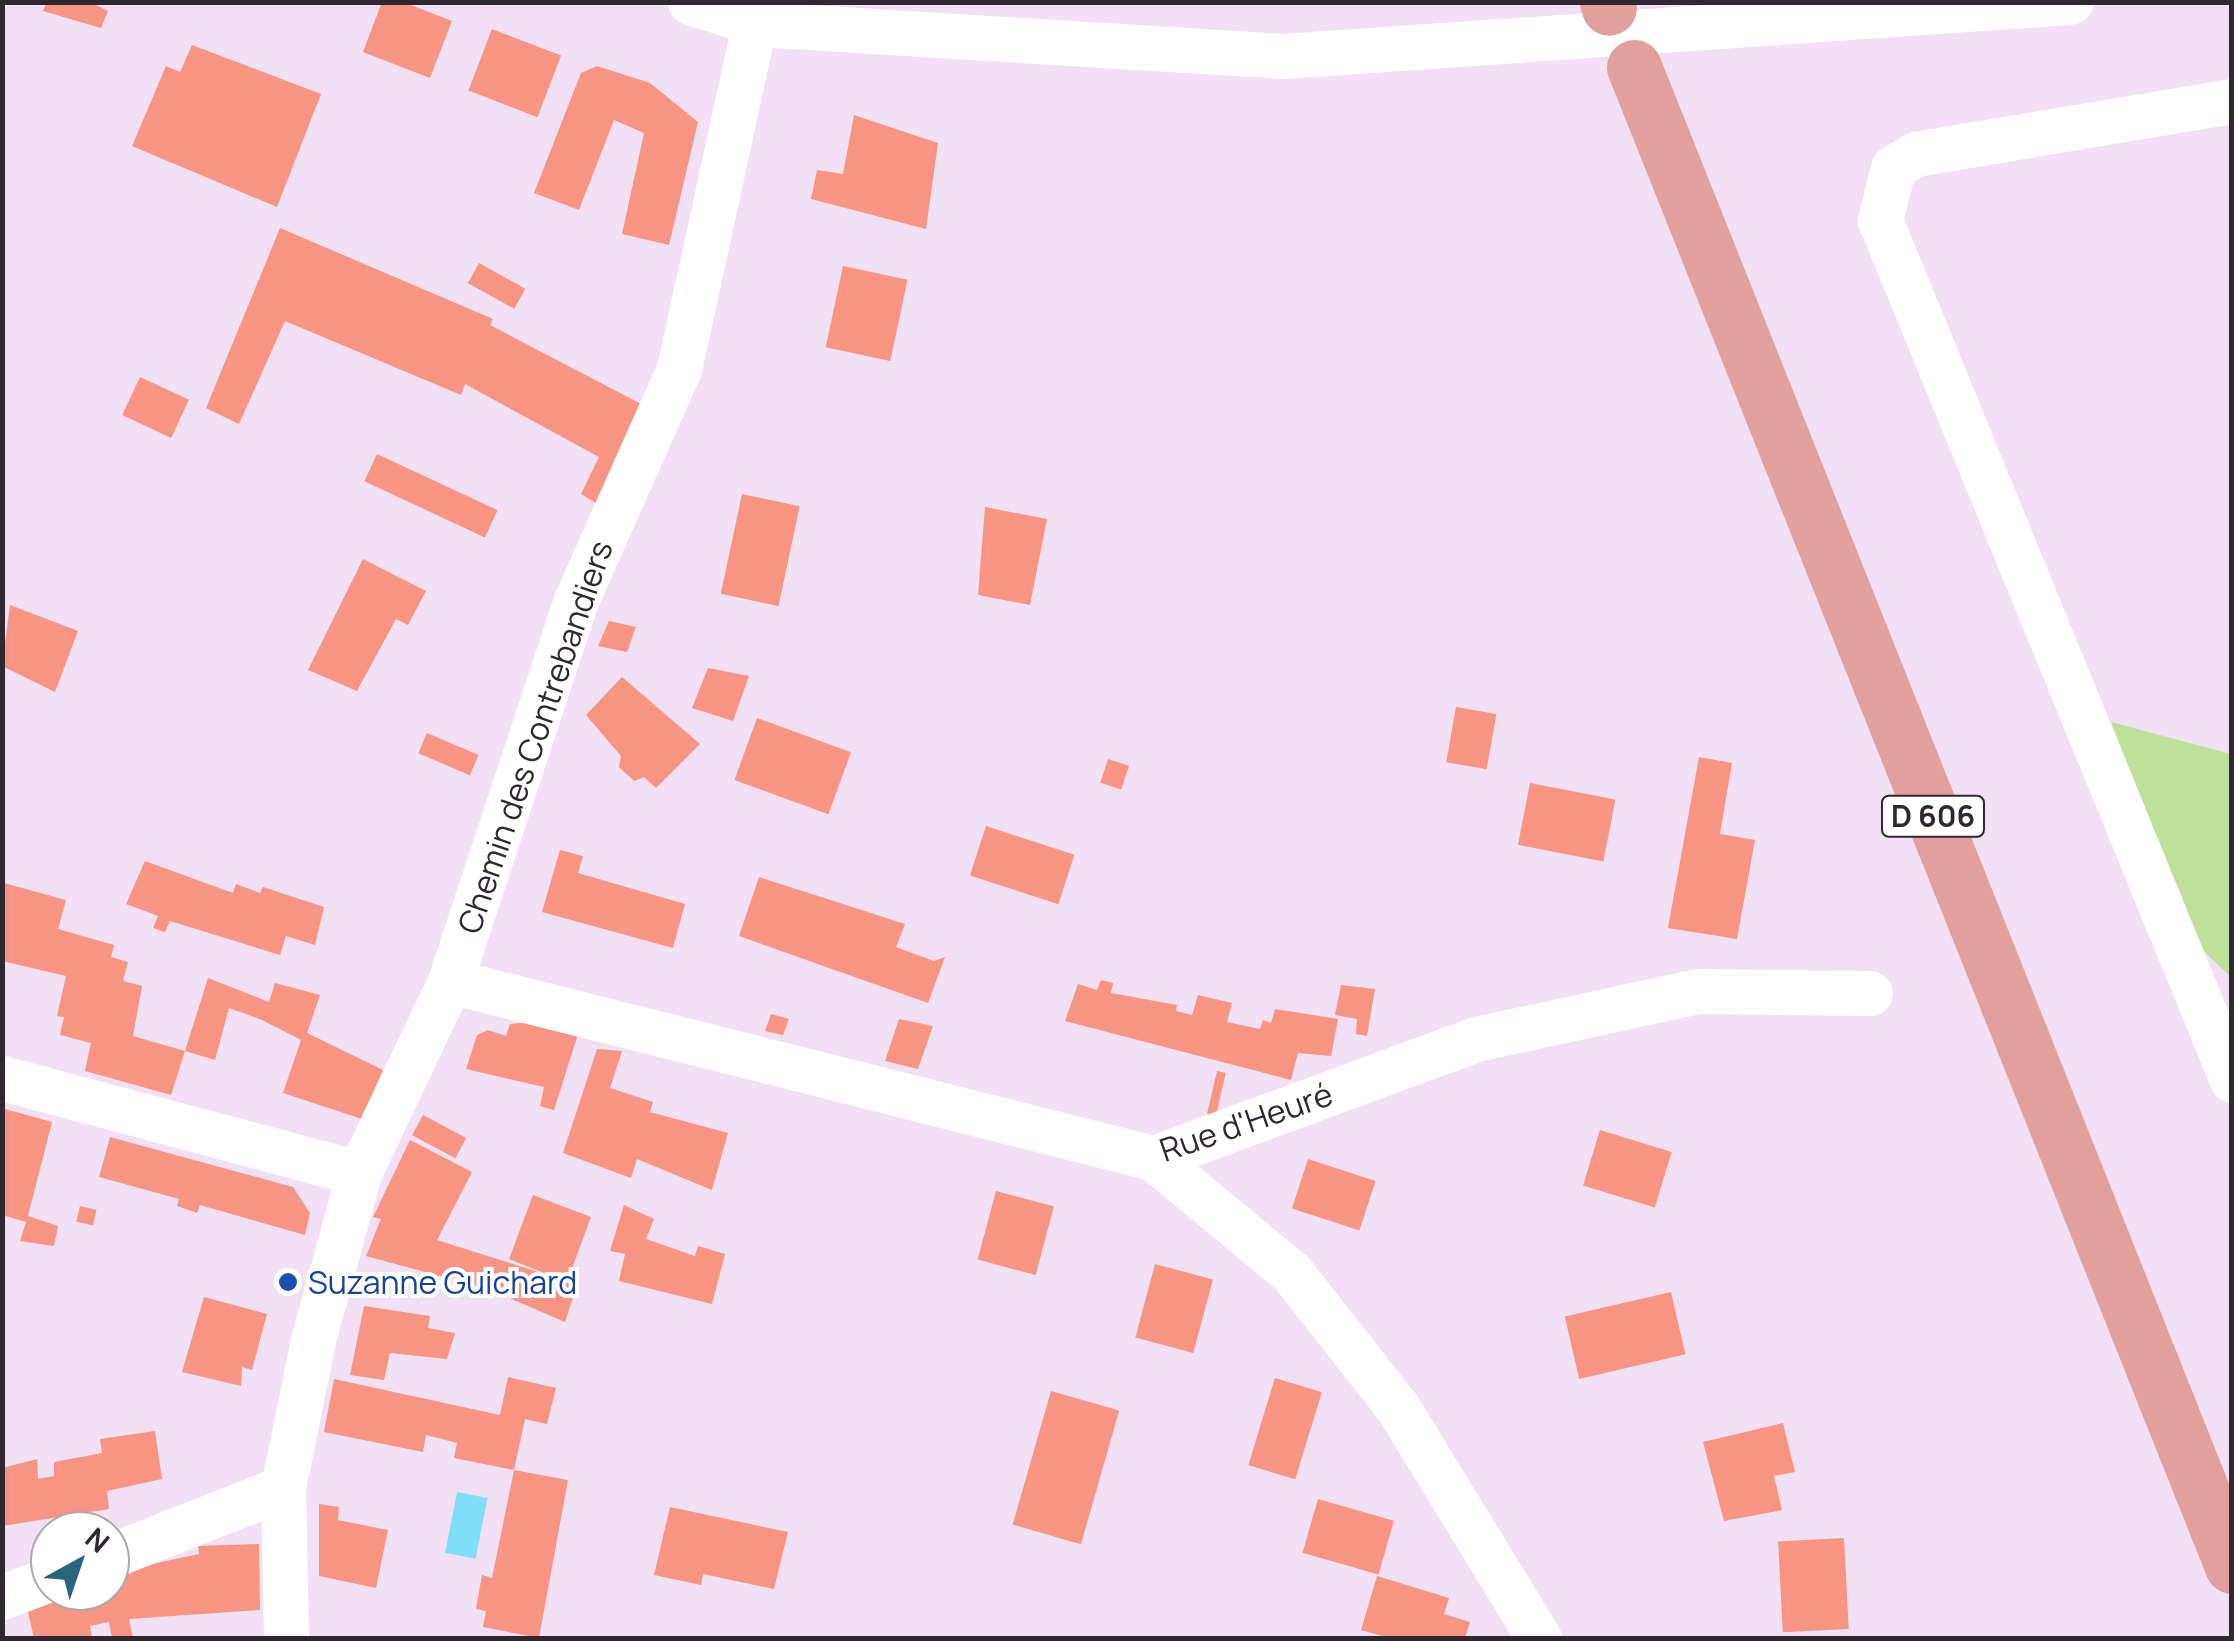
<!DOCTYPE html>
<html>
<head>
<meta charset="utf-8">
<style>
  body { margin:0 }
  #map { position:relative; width:2234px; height:1641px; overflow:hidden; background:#f2e0f5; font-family:Manrope,sans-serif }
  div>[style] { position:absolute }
  .green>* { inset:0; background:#bee19a }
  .water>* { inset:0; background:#7fdff9; transform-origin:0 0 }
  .building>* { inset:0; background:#f79482; transform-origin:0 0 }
  .minor>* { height:45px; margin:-22.5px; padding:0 22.5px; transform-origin:22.5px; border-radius:22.5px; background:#fff }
  .major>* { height:55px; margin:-27.5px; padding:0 27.5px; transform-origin:27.5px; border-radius:27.5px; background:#e2a09c }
  .dots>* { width:28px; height:28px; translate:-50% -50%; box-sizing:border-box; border:5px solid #fff; border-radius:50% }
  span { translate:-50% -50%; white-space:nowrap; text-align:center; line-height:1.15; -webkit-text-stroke:8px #fff; paint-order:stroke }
  .shield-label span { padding:2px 8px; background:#fff; border:2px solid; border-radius:8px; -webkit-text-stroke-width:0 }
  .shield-label { font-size:30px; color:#2f2830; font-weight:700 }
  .street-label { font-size:32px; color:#2f2830 }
  .transit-label { font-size:32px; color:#164399 }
  .left { translate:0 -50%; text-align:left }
  .frame { position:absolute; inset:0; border:5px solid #2f2830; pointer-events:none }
  .north { position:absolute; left:30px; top:1511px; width:100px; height:100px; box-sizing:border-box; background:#fff; border:2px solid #aca9ac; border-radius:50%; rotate:40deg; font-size:28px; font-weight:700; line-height:40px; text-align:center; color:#2f2830 }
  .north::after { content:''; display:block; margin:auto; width:35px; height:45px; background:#29667d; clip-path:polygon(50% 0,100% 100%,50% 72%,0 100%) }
</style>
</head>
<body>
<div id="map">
  <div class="green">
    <div style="clip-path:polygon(2111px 722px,2231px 754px,2231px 977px,2199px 947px)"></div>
  </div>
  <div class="water">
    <div style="left:457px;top:1492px;width:31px;height:62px;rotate:11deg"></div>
  </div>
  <div class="building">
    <div style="clip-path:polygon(47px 2px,90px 2px,108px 11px,101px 28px,43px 11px)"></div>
    <div style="clip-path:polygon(382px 2px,403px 2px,452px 21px,430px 78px,363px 52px)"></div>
    <div style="left:492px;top:29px;width:74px;height:66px;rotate:21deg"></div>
    <div style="clip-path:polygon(192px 45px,321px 94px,277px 207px,132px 146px,166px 66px,180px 72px)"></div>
    <div style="clip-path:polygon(597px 66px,650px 83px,698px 122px,669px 245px,622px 234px,644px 133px,614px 120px,579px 210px,534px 193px,581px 73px)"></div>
    <div style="clip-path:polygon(854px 115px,938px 143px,926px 229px,811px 199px,817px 170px,843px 174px)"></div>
    <div style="clip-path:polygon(280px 228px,493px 319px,490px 325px,645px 406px,599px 505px,581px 494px,599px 457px,465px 384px,461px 395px,285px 321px,239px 424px,206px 408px)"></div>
    <div style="left:479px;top:263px;width:53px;height:23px;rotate:29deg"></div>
    <div style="left:843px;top:266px;width:66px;height:83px;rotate:12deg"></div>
    <div style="left:140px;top:377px;width:54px;height:42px;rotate:25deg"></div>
    <div style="left:377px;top:454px;width:133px;height:30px;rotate:25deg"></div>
    <div style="left:742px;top:494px;width:59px;height:102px;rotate:12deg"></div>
    <div style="clip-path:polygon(985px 507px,1047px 519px,1030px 605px,978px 595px)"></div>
    <div style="clip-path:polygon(363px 559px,426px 591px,408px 625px,396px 619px,357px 691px,308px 670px)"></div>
    <div style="clip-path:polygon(10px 605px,78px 631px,55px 692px,2px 666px)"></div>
    <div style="clip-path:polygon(609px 621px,636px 627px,627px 652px,598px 646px)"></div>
    <div style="clip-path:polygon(708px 668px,749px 676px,733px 721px,692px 708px)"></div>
    <div style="clip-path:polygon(622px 677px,700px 744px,656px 788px,644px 777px,634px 781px,619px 767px,621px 756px,586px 715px)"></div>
    <div style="left:1456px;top:707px;width:41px;height:56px;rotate:10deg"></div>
    <div style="left:757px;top:718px;width:100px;height:66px;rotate:20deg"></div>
    <div style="left:427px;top:733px;width:56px;height:22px;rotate:23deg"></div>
    <div style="clip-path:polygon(1699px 757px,1732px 763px,1720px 834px,1755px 840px,1737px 939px,1668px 928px)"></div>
    <div style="left:1108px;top:759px;width:22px;height:25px;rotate:18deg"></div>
    <div style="left:1530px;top:783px;width:87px;height:63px;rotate:11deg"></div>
    <div style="left:986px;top:826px;width:93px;height:52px;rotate:18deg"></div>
    <div style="clip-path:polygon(560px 850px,583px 856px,578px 873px,685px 904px,673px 948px,542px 912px)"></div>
    <div style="clip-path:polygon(145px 861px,233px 893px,236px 884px,260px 893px,263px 887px,324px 907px,315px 945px,286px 936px,280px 955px,170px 921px,165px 932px,153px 928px,158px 916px,126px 904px)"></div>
    <div style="clip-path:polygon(759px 877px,905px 924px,896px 947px,934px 961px,945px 957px,928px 1003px,739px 936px)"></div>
    <div style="clip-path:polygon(4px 883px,66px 900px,58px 929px,114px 945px,111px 957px,128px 962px,123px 981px,142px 986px,133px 1036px,185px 1051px,171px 1095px,85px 1071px,91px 1043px,60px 1035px,64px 1017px,57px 1016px,66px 976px,2px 961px)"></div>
    <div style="clip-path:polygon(208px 978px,269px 1002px,275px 983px,320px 995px,307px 1033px,383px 1070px,362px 1119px,283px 1093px,301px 1040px,262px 1020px,229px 1008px,215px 1060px,185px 1051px)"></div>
    <div style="clip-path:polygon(1101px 980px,1113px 983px,1111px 993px,1177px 1005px,1176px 1011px,1192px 1015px,1198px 995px,1232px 1003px,1227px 1022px,1260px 1029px,1263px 1020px,1271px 1023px,1275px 1009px,1338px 1019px,1331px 1056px,1298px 1053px,1291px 1080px,1065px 1021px,1078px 984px,1097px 990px)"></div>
    <div style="clip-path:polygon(1341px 985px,1375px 989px,1367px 1036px,1356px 1034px,1357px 1019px,1335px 1015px)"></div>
    <div style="clip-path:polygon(771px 1014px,789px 1019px,783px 1035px,765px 1031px)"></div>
    <div style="clip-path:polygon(899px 1019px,933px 1026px,918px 1069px,885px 1061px)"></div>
    <div style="clip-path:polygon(530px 1022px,578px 1034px,554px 1110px,540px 1106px,544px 1087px,466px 1069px,477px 1035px,488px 1030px,506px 1036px,510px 1024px)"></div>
    <div style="clip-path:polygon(597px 1049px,622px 1051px,610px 1088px,653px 1102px,650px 1112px,728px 1133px,712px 1190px,637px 1159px,631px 1178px,563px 1153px)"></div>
    <div style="left:1217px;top:1071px;width:9px;height:44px;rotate:13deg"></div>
    <div style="clip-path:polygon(5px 1109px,52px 1122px,28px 1216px,58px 1226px,54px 1246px,20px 1241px,26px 1222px,2px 1215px)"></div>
    <div style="left:423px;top:1115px;width:49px;height:23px;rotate:28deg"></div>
    <div style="left:1600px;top:1130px;width:75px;height:58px;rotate:17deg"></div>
    <div style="clip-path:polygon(110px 1137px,293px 1187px,310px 1213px,305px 1235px,200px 1205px,197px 1213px,177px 1206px,179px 1199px,99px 1177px)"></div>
    <div style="clip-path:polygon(410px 1140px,472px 1172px,437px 1240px,554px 1277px,509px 1259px,533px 1195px,591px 1217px,570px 1274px,579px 1279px,565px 1322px,488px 1289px,366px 1256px,381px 1219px,373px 1217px)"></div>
    <div style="left:1308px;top:1159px;width:71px;height:52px;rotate:18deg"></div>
    <div style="left:996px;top:1191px;width:60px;height:71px;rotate:15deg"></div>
    <div style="clip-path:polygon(624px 1205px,654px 1219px,646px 1239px,695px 1256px,698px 1246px,725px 1254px,712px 1304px,619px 1281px,625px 1254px,610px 1251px)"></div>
    <div style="left:80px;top:1206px;width:17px;height:16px;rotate:13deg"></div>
    <div style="left:1155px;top:1264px;width:60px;height:76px;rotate:15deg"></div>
    <div style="left:1671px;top:1292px;width:64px;height:109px;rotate:77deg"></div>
    <div style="clip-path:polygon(204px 1297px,267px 1314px,252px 1370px,242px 1367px,241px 1386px,182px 1372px)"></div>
    <div style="clip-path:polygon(364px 1306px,430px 1316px,428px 1328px,455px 1333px,447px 1359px,390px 1353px,384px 1380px,350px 1375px)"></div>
    <div style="clip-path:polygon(508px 1377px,556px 1388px,547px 1424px,525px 1419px,514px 1470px,568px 1480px,539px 1638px,483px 1627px,486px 1611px,476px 1609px,482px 1575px,492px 1578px,514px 1470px,454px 1458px,457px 1443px,426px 1435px,423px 1452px,324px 1432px,334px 1379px,500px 1415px)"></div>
    <div style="left:1275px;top:1378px;width:49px;height:91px;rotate:17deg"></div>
    <div style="left:1051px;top:1391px;width:71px;height:139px;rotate:16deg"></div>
    <div style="clip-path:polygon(1783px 1423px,1795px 1472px,1774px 1476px,1782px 1510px,1724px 1521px,1703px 1442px)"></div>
    <div style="clip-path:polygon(155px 1431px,162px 1479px,107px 1491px,109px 1509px,2px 1526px,2px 1468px,37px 1459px,38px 1479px,54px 1476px,54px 1462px,102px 1453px,100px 1439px)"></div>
    <div style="left:1318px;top:1499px;width:79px;height:56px;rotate:16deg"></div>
    <div style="clip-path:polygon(319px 1504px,339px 1507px,338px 1520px,388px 1530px,376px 1588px,319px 1576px)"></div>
    <div style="clip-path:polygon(670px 1507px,788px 1532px,774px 1589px,703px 1574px,701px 1585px,654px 1575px)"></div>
    <div style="left:1844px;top:1538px;width:91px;height:66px;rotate:87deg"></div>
    <div style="clip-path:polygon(259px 1544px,260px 1610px,129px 1619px,133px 1638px,112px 1638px,109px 1622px,90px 1626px,92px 1638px,34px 1638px,27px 1608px,70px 1591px,110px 1591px,110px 1573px,199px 1554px,198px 1546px)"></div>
    <div style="clip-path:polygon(1377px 1576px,1449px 1598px,1444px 1614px,1470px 1622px,1465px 1638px,1389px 1638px,1361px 1630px)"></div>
  </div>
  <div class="minor">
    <div style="left:690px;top:2px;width:72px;rotate:17.7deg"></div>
    <div style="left:759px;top:24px;width:525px;rotate:3.49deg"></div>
    <div style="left:1283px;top:56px;width:789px;rotate:-3.93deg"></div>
    <div style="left:2232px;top:101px;width:321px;rotate:170.5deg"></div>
    <div style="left:1915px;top:154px;width:26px;rotate:148deg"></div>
    <div style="left:1893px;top:168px;width:54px;rotate:104deg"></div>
    <div style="left:1880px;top:220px;width:929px;rotate:67.74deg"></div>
    <div style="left:450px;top:981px;width:725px;rotate:14.13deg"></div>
    <div style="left:1153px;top:1158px;width:344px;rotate:-20.2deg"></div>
    <div style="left:1476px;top:1039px;width:227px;rotate:-12.2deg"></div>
    <div style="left:1698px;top:991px;width:172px;rotate:0.7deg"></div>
    <div style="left:2px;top:1078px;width:369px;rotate:14.9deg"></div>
    <div style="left:1153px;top:1158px;width:179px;rotate:39.6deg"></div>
    <div style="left:1291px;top:1272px;width:173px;rotate:51.8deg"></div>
    <div style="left:1398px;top:1408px;width:270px;rotate:58.5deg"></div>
    <div style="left:110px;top:1556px;width:186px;rotate:-21.5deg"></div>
    <div style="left:2px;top:1597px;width:51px;rotate:-20.6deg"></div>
    <div style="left:286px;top:1638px;width:150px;rotate:-91.1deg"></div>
    <div style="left:283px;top:1488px;width:151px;rotate:-78.5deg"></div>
    <div style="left:313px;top:1340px;width:173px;rotate:-74.6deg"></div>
    <div style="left:359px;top:1173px;width:212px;rotate:-64.6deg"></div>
    <div style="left:450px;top:981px;width:404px;rotate:-71.7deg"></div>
    <div style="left:577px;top:598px;width:251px;rotate:-66deg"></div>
    <div style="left:679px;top:369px;width:376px;rotate:-77.7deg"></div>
  </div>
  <div class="major">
    <div style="left:1607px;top:2px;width:6px;rotate:72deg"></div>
    <div style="left:1634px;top:67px;width:1614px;rotate:68.25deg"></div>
  </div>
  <div class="dots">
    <div style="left:288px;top:1282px;background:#1a4fb4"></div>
  </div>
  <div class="shield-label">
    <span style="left:1933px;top:816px">D 606</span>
  </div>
  <div class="street-label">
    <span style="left:535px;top:737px;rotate:-71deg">Chemin des Contrebandiers</span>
    <span style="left:1246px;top:1122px;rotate:-19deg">Rue d'Heuré</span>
  </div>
  <div class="transit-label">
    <span class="left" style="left:308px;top:1282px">Suzanne Guichard</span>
  </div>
  <div class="frame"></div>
  <div class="north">N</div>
</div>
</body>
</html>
